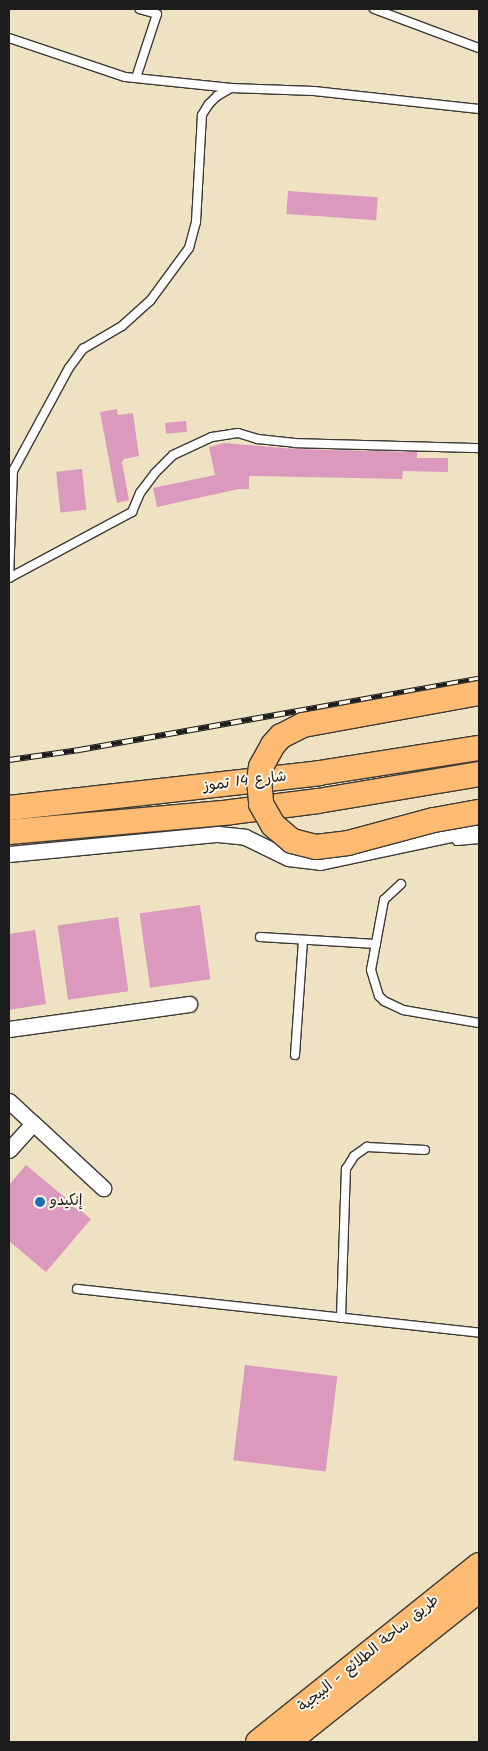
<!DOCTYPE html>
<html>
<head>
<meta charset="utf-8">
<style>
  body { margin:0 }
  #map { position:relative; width:488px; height:1751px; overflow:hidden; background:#efe2c2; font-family:Kalam,"Playpen Sans Arabic",sans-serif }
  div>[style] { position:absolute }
  .building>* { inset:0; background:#db9abd; transform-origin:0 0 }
  .roads { filter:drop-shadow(1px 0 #3c3a35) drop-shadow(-1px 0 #3c3a35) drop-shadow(0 1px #3c3a35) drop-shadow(0 -1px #3c3a35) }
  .service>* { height:8px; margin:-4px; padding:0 4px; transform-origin:4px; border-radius:4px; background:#fff }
  .minor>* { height:15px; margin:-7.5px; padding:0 7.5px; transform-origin:7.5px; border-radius:7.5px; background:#fff }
  .primary>* { height:24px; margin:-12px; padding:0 12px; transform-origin:12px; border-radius:12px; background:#ffbb71 }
  .rail>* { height:5.5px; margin-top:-2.75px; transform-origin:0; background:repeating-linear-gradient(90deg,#fcf5e5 0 11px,#1c1c1c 0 22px); box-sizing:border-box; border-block:1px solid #1c1c1c }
  .bridges { filter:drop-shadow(1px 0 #3c3a35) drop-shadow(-1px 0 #3c3a35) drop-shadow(0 1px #3c3a35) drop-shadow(0 -1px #3c3a35) }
  .primary-bridge>* { height:24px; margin:-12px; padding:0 12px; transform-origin:12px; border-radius:12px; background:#ffbb71 }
  .dots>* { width:14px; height:14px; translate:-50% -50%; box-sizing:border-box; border:2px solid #fcf5e5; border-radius:50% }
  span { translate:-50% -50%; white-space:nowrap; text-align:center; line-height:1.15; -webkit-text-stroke:4px #fcf5e5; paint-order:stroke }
  .street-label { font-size:15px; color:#1c1c1c }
  .poi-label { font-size:15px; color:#1c1c1c }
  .left { translate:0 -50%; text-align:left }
  .frame { position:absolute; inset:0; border:10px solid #1c1c1c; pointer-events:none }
</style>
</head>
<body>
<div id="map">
  <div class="building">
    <div style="left:288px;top:191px;width:90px;height:23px;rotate:4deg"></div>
    <div style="clip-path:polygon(117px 409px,118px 415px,133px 413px,139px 456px,124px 459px,122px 462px,129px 500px,117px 503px,100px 412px)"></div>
    <div style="left:186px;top:421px;width:11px;height:21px;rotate:85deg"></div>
    <div style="clip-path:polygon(224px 443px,295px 449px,417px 452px,417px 458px,448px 458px,448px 472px,403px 471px,402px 479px,249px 476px,249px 489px,239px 489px,157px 507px,153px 488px,215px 475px,209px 447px)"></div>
    <div style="left:82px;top:469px;width:41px;height:26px;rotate:84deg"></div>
    <div style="left:200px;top:905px;width:75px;height:61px;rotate:82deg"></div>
    <div style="left:118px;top:917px;width:75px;height:61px;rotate:82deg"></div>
    <div style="clip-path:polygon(35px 930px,46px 1004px,9px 1010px,9px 934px)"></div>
    <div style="clip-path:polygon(26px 1165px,91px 1219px,46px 1272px,9px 1241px,9px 1185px)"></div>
    <div style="left:245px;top:1365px;width:93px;height:96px;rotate:7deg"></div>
  </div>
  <div class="roads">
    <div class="service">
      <div style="left:374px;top:9px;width:112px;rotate:20.4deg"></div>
      <div style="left:9px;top:38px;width:122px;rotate:18.6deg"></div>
      <div style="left:125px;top:77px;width:107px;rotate:5.9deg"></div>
      <div style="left:136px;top:78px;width:67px;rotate:-71.8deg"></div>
      <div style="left:157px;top:14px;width:18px;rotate:-164deg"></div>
      <div style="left:9px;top:578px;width:107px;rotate:-87.9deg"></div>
      <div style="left:13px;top:471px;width:117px;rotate:-61.5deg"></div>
      <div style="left:69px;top:368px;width:24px;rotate:-54deg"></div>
      <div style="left:83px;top:349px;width:45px;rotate:-30.5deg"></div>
      <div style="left:122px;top:326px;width:38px;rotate:-42deg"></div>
      <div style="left:150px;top:301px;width:66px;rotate:-53.7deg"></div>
      <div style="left:189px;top:248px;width:27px;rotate:-75deg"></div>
      <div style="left:196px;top:222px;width:107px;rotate:-86.8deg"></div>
      <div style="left:202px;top:115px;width:13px;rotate:-58deg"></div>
      <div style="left:209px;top:104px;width:11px;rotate:-45deg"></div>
      <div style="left:217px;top:96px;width:16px;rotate:-30deg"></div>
      <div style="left:231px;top:88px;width:83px;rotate:2.1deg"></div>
      <div style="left:314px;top:91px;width:166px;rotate:6.2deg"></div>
      <div style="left:9px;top:578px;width:140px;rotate:-28.2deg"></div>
      <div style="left:132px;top:512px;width:21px;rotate:-67deg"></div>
      <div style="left:140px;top:493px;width:25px;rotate:-53deg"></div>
      <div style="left:155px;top:473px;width:25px;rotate:-45deg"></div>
      <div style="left:173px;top:455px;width:43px;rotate:-24.8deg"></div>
      <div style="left:212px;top:437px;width:26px;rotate:-9deg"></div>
      <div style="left:238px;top:433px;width:21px;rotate:17deg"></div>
      <div style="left:258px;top:439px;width:37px;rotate:6deg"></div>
      <div style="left:295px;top:443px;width:184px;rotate:1.6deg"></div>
      <div style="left:457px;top:841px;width:22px;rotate:-5deg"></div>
      <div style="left:401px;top:884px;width:23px;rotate:137deg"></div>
      <div style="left:384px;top:900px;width:71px;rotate:100.5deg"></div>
      <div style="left:371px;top:970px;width:27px;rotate:73deg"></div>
      <div style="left:379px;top:996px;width:7px;rotate:45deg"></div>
      <div style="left:384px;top:1001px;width:21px;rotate:25deg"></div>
      <div style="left:403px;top:1010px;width:77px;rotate:9.7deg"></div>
      <div style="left:260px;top:937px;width:116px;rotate:3.5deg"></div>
      <div style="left:295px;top:1055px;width:115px;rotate:-86deg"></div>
      <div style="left:77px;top:1289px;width:404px;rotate:6.2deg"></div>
      <div style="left:341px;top:1318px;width:149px;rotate:-88.1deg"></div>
      <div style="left:346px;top:1169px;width:15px;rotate:-58deg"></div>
      <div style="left:354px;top:1156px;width:16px;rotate:-35deg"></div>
      <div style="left:367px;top:1147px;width:58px;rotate:3deg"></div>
    </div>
    <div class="minor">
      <div style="left:9px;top:854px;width:210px;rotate:-5.5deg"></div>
      <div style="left:218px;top:834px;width:27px;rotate:6deg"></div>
      <div style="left:245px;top:837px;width:48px;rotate:26deg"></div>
      <div style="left:288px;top:858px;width:32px;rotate:7deg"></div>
      <div style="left:320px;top:862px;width:163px;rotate:-12.1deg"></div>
      <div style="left:9px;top:1029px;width:182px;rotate:-7.9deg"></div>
      <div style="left:9px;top:1101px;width:33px;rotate:43deg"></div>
      <div style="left:9px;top:1150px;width:36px;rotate:-48deg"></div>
      <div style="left:33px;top:1123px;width:96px;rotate:42.9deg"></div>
    </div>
    <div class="primary">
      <div style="left:9px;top:808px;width:312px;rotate:-6.4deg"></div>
      <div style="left:319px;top:773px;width:162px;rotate:-8.9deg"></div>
      <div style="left:9px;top:832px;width:223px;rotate:-5.1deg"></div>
      <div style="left:231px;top:812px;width:88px;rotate:-7.2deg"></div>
      <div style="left:318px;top:801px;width:163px;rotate:-9.5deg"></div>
      <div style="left:258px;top:1742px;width:283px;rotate:-38.7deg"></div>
      <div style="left:288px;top:1742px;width:244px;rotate:-38.5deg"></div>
    </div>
  </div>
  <div class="rail">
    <div style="left:410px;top:699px;width:70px;rotate:-10.7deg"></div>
    <div style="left:9px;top:760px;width:71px;rotate:-8.1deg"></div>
    <div style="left:79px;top:750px;width:406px;rotate:-10.1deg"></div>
  </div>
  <div class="bridges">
    <div class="primary-bridge">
      <div style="left:479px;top:693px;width:179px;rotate:169.7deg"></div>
      <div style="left:303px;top:725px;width:25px;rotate:153deg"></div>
      <div style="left:281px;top:736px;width:12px;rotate:132deg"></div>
      <div style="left:273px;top:745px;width:25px;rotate:119deg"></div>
      <div style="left:261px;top:767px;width:12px;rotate:99deg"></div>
      <div style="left:259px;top:779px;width:25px;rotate:85deg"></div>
      <div style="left:261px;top:804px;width:24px;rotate:60deg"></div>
      <div style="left:273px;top:825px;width:25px;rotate:40deg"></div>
      <div style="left:292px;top:841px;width:25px;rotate:14deg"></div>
      <div style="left:316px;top:847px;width:32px;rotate:-7deg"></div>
      <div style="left:348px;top:843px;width:89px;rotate:-15deg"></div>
      <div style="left:434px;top:820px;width:46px;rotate:-10.1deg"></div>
    </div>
  </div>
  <div class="dots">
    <div style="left:40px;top:1202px;background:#1f6fb2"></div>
  </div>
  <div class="street-label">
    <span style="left:245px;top:782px;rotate:-7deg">شارع 14 تموز</span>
    <span style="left:369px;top:1654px;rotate:-39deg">طريق ساحة الطلائع - البيجية</span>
  </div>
  <div class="poi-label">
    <span class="left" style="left:50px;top:1202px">إنكيدو</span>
  </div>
  <div class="frame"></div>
</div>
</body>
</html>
